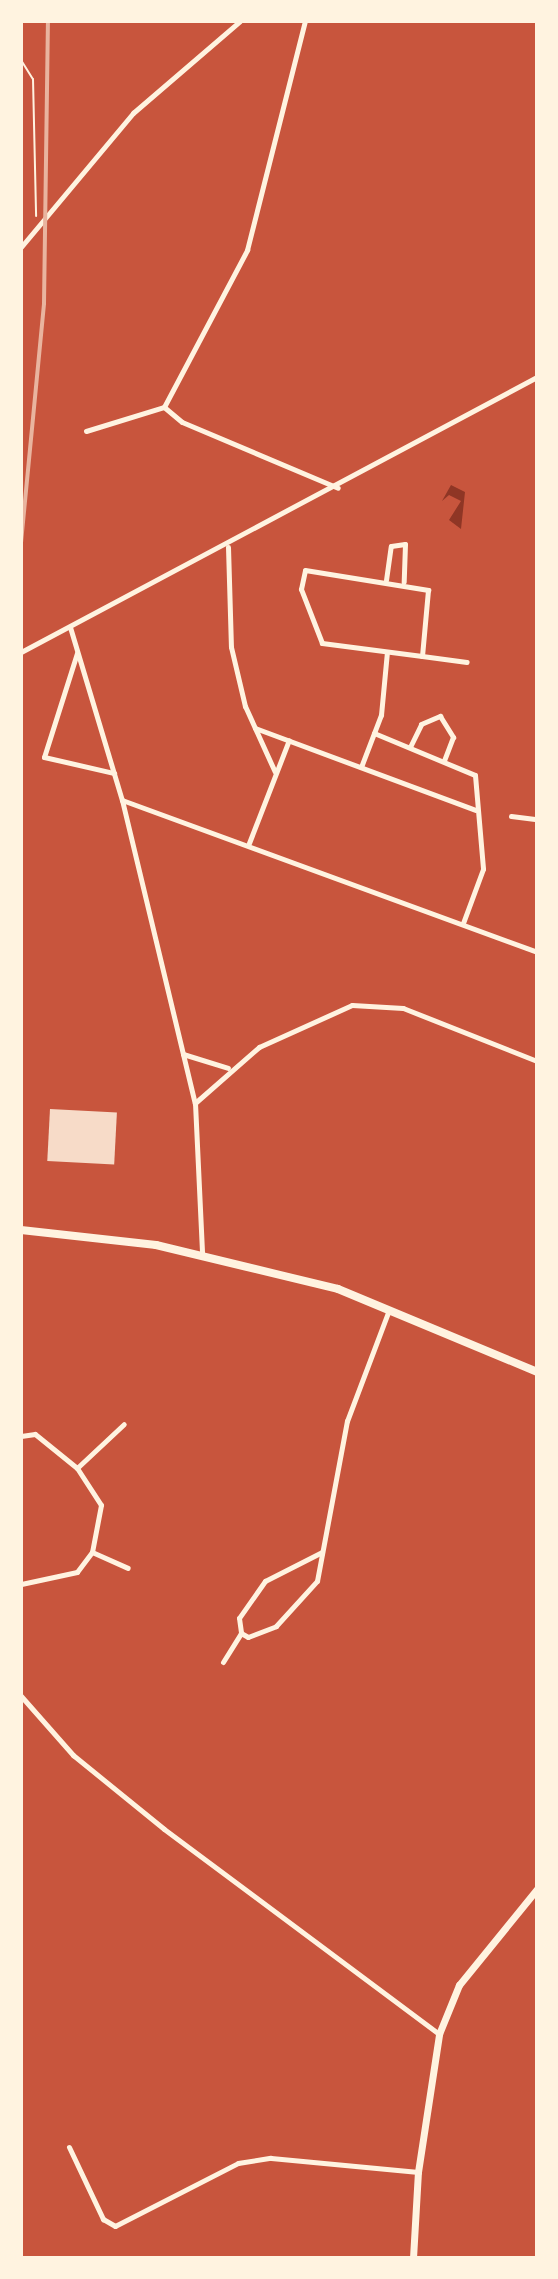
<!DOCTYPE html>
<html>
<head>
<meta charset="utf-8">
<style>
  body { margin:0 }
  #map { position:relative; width:558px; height:2279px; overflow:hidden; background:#c8553d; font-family:"Exo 2",sans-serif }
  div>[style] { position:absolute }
  .water>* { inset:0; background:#8f3625 }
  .building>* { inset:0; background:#f7dbc8; transform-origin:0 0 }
  .path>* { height:2px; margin:-1px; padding:0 1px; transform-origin:1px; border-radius:1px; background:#fff3e0 }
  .minor>* { height:5px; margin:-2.5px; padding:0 2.5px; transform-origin:2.5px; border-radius:2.5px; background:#fff3e0 }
  .tertiary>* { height:7px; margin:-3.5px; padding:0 3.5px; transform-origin:3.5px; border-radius:3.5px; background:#fff3e0 }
  .secondary>* { height:8px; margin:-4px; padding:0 4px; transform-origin:4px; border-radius:4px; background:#fff3e0 }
  .rail>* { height:3.5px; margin:-1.75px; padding:0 1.75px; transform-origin:1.75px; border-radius:1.75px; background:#e9b49f }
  span { translate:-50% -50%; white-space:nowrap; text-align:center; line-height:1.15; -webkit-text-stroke:7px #fff3e0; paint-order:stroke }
  .frame { position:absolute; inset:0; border:23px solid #fff3e0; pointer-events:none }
</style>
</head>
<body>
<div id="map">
  <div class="water">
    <div style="clip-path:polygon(451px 485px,465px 492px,461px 529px,449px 520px,461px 501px,449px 495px,442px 501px)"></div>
  </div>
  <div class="building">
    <div style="left:50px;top:1109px;width:67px;height:52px;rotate:3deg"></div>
  </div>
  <div class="path">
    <div style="left:21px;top:60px;width:22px;rotate:58deg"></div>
    <div style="left:33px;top:79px;width:137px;rotate:88.7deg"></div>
  </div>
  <div class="minor">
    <div style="left:21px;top:247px;width:175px;rotate:-50.1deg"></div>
    <div style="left:133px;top:113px;width:141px;rotate:-40.7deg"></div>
    <div style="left:164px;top:407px;width:178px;rotate:-62.1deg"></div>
    <div style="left:247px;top:250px;width:236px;rotate:-75.8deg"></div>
    <div style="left:86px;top:431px;width:82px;rotate:-17.1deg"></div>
    <div style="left:164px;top:407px;width:23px;rotate:40deg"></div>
    <div style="left:182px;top:422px;width:169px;rotate:22.9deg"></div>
    <div style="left:228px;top:547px;width:100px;rotate:88.3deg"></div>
    <div style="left:231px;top:647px;width:61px;rotate:76.7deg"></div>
    <div style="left:245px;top:706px;width:72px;rotate:65.6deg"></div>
    <div style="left:305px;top:570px;width:125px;rotate:9.2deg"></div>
    <div style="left:428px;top:590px;width:66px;rotate:95.2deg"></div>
    <div style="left:422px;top:656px;width:101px;rotate:-172.6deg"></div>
    <div style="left:322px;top:643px;width:58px;rotate:-111.3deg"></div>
    <div style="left:301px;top:589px;width:19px;rotate:-78deg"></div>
    <div style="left:386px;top:580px;width:34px;rotate:-82deg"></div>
    <div style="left:391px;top:546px;width:14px;rotate:-8deg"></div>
    <div style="left:405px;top:544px;width:38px;rotate:92deg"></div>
    <div style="left:70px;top:627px;width:181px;rotate:73.3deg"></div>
    <div style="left:122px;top:800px;width:312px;rotate:76.5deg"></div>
    <div style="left:195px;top:1103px;width:151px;rotate:87.3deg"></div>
    <div style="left:21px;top:652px;width:585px;rotate:-28.06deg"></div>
    <div style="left:77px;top:653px;width:109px;rotate:107.6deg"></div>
    <div style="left:44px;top:757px;width:72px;rotate:12.9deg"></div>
    <div style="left:422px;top:656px;width:45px;rotate:7.6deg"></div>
    <div style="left:255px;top:728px;width:235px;rotate:20.4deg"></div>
    <div style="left:374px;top:733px;width:109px;rotate:22.6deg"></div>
    <div style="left:475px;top:775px;width:94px;rotate:85.1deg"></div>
    <div style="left:483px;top:869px;width:58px;rotate:110.3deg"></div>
    <div style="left:410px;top:747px;width:25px;rotate:-64deg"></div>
    <div style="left:421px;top:724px;width:21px;rotate:-23deg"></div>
    <div style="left:440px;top:716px;width:25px;rotate:58deg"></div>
    <div style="left:453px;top:737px;width:26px;rotate:111deg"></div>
    <div style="left:361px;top:767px;width:56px;rotate:-69deg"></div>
    <div style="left:381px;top:715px;width:63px;rotate:-84.6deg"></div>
    <div style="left:122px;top:800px;width:442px;rotate:20.1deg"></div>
    <div style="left:511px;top:816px;width:26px;rotate:7deg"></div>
    <div style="left:249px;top:843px;width:110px;rotate:-68.8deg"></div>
    <div style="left:183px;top:1054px;width:47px;rotate:17.3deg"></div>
    <div style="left:195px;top:1103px;width:85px;rotate:-41.2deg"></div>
    <div style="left:259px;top:1047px;width:102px;rotate:-24.3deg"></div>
    <div style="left:352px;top:1005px;width:51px;rotate:3.4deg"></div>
    <div style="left:403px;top:1008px;width:144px;rotate:21.6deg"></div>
    <div style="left:21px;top:1436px;width:14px;rotate:-8deg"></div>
    <div style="left:35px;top:1434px;width:54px;rotate:39deg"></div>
    <div style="left:77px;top:1468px;width:44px;rotate:57deg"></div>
    <div style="left:101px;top:1505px;width:48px;rotate:100.8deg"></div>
    <div style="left:92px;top:1552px;width:25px;rotate:127deg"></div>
    <div style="left:77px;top:1572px;width:57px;rotate:167.9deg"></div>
    <div style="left:77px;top:1468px;width:64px;rotate:-43.1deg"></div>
    <div style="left:92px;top:1552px;width:39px;rotate:24deg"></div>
    <div style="left:322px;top:1552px;width:64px;rotate:153deg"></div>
    <div style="left:265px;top:1581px;width:45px;rotate:125.1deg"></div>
    <div style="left:239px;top:1618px;width:15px;rotate:82deg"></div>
    <div style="left:241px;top:1633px;width:8px;rotate:30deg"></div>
    <div style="left:248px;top:1637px;width:30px;rotate:-21deg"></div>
    <div style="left:276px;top:1626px;width:61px;rotate:-47.7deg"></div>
    <div style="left:317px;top:1581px;width:163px;rotate:-79.4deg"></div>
    <div style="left:347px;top:1421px;width:119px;rotate:-69.3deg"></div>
    <div style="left:223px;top:1662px;width:34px;rotate:-58deg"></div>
    <div style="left:21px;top:1696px;width:79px;rotate:48.6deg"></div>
    <div style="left:73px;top:1755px;width:117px;rotate:39.1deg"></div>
    <div style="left:164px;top:1829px;width:343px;rotate:36.7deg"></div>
    <div style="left:69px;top:2147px;width:80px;rotate:64.7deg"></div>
    <div style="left:103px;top:2219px;width:14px;rotate:30deg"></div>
    <div style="left:115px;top:2226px;width:138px;rotate:-27.1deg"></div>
    <div style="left:238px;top:2163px;width:33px;rotate:-9deg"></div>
    <div style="left:271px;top:2158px;width:148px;rotate:5.4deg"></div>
  </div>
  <div class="tertiary">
    <div style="left:413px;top:2258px;width:86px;rotate:-86.7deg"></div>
    <div style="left:418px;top:2172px;width:140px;rotate:-81.3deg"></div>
    <div style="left:439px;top:2034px;width:53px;rotate:-67.8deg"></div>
    <div style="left:459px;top:1985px;width:124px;rotate:-50.9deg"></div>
  </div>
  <div class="secondary">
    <div style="left:21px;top:1230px;width:136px;rotate:6.3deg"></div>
    <div style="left:156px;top:1245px;width:187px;rotate:13.6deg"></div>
    <div style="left:338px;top:1289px;width:216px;rotate:22.6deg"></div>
  </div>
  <div class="rail">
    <div style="left:21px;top:543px;width:240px;rotate:-84.5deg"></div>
    <div style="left:44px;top:304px;width:283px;rotate:-89.2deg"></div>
  </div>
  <div class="frame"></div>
</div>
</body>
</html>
